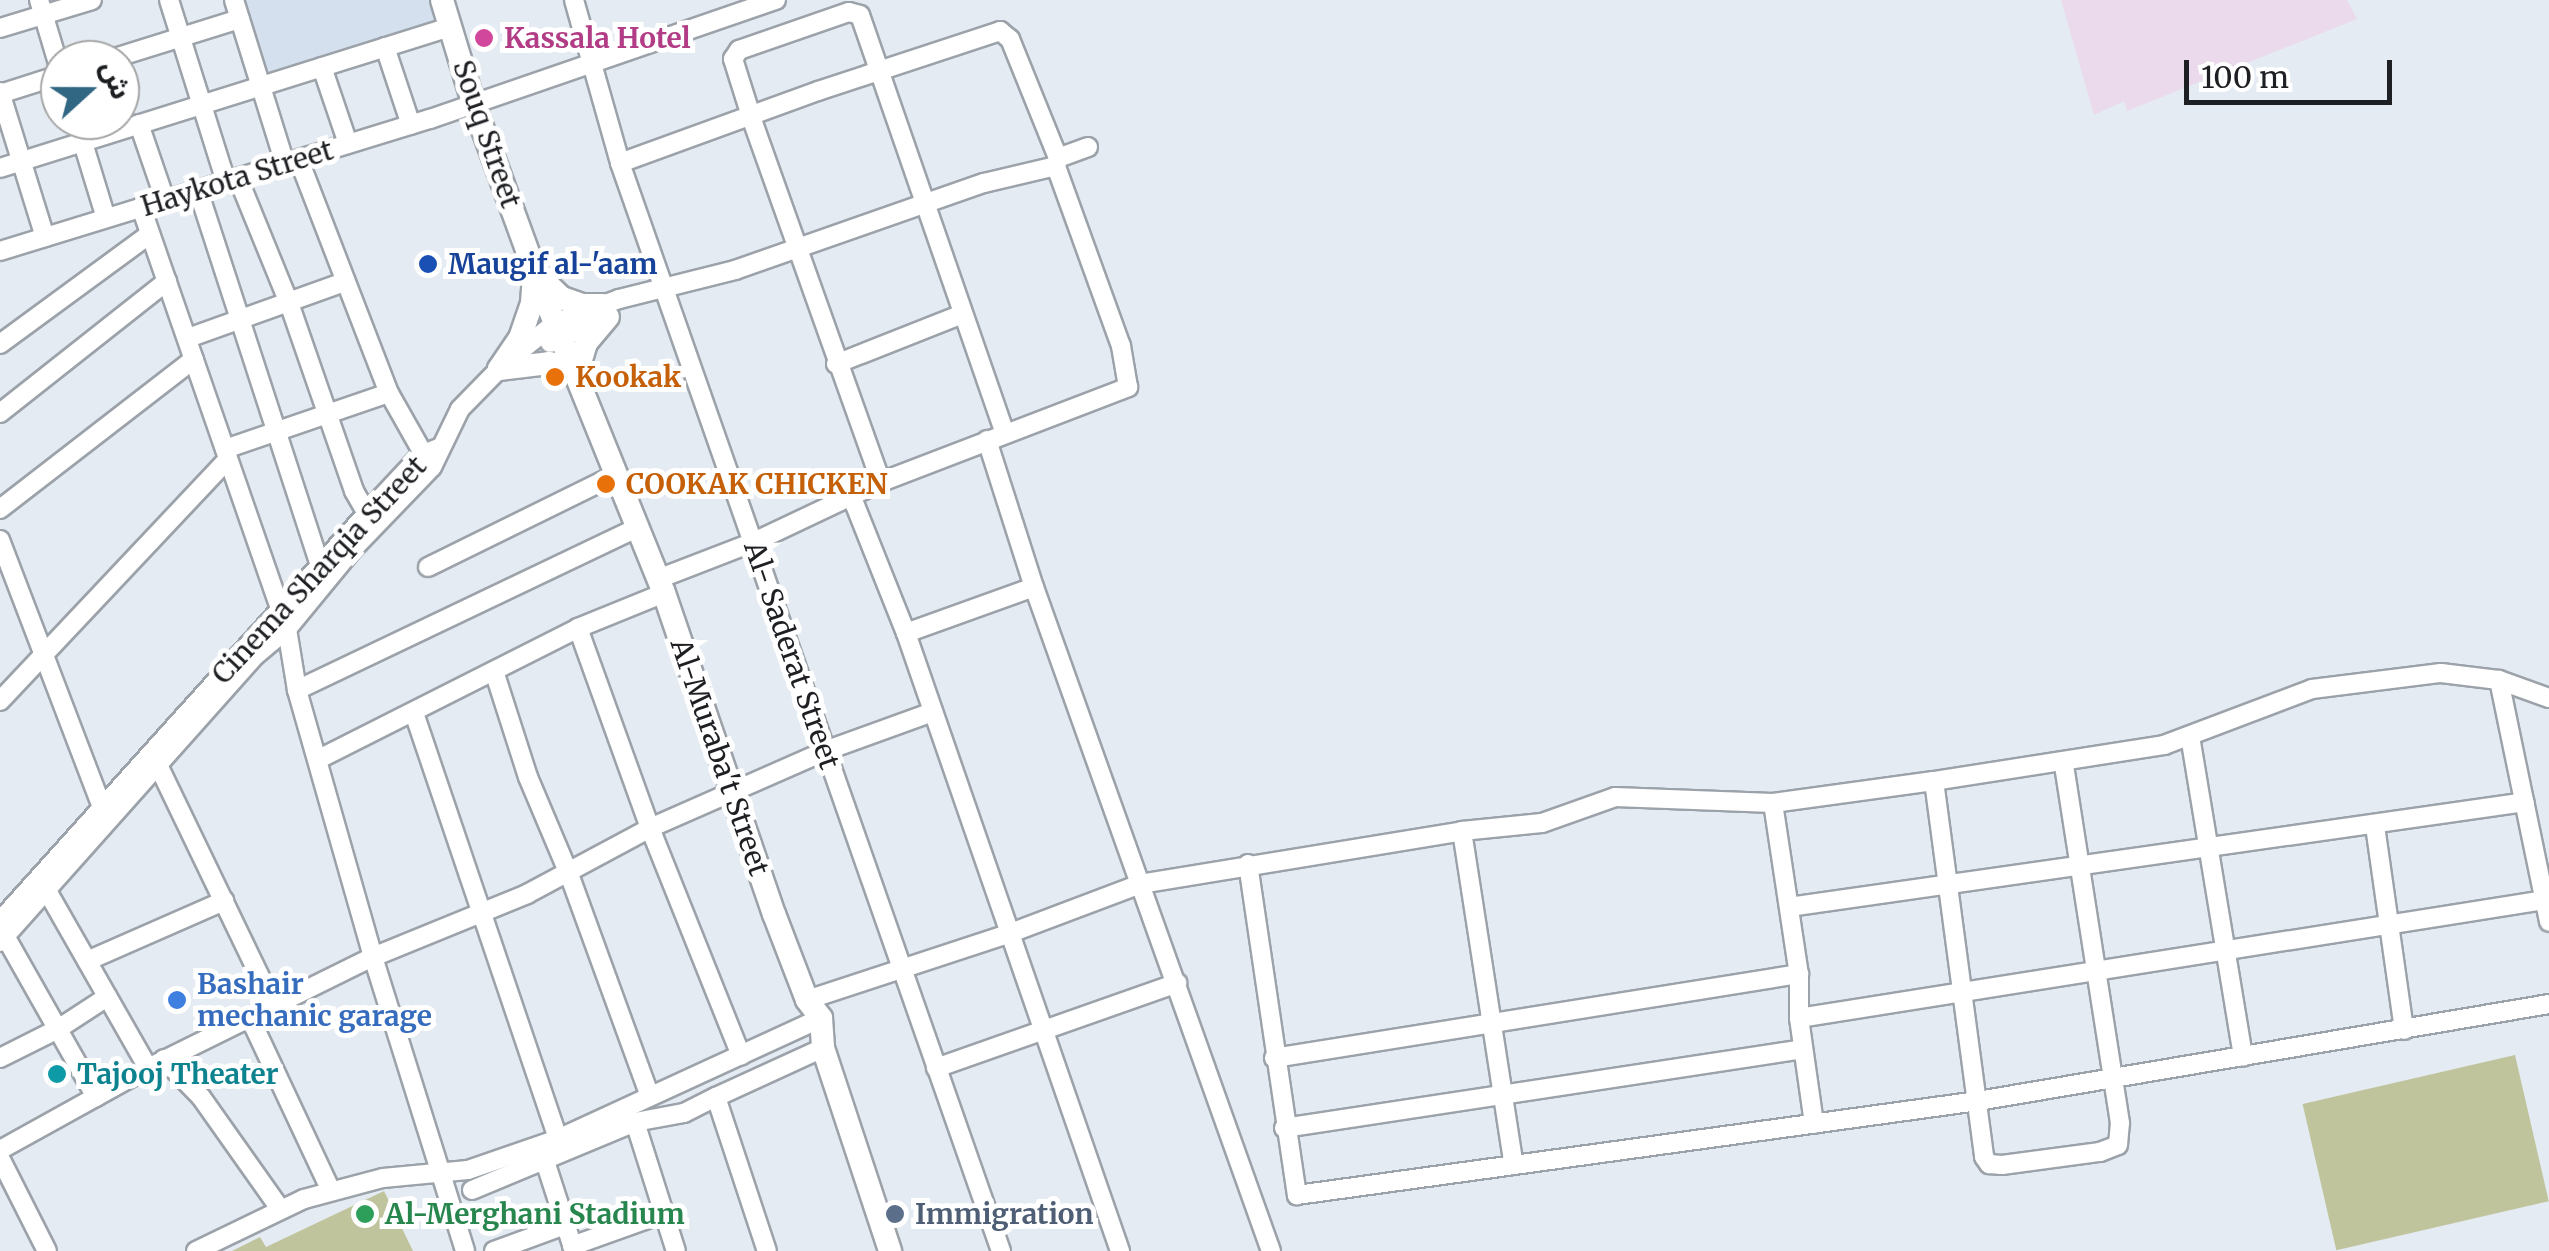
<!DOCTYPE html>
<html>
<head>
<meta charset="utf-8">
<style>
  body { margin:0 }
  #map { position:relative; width:2549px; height:1251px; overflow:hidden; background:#e4ebf2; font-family:Merriweather,"Noto Sans Arabic",serif }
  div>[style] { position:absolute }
  .built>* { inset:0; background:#d4e0ed }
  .education>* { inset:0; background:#eadaec }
  .green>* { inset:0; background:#c0c49d; transform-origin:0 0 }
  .roads { filter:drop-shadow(2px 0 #9ca2a9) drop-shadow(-2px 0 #9ca2a9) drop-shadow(0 2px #9ca2a9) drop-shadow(0 -2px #9ca2a9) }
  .minor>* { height:18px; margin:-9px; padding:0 9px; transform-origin:9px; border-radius:9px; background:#fff }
  .major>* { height:22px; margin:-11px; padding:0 11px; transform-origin:11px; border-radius:11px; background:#fff }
  .dots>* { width:28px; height:28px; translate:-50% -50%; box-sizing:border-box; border:5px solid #fff; border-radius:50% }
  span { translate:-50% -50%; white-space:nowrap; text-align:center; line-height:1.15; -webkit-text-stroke:10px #fff; paint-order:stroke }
  .hotel-label { font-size:28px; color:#b23c85; font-weight:700 }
  .left { translate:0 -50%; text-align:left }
  .street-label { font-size:28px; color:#1d1f22 }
  .transit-label { font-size:28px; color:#164399; font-weight:700 }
  .food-label { font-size:28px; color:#c56008; font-weight:700 }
  .shop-label { font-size:28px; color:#366cbe; font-weight:700 }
  .culture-label { font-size:28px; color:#0d838f; font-weight:700 }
  .leisure-label { font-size:28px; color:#27864d; font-weight:700 }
  .service-label { font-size:28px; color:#4e5e75; font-weight:700 }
  .north { position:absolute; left:40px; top:40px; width:100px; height:100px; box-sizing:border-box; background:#fff; border:2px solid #a5a5a7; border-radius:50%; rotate:69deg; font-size:28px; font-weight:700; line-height:40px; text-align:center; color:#1d1f22 }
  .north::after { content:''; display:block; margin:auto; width:35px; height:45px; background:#316782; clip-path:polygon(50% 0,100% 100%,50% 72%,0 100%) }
  .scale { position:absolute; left:2184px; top:60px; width:208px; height:45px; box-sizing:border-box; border:5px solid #1d1f22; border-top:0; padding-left:12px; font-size:30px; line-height:35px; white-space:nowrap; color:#1d1f22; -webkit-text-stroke:8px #fff; paint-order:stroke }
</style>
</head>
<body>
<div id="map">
  <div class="built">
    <div style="clip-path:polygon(241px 0,431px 0,439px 25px,265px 78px)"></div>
  </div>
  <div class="education">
    <div style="clip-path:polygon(2061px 0,2347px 0,2357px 19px,2127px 111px,2124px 101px,2094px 115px)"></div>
  </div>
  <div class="green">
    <div style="left:2515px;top:1055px;width:150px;height:218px;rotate:77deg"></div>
    <div style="clip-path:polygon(384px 1191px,413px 1251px,232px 1251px,260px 1237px,266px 1247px)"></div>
  </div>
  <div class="roads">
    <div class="minor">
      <div style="left:39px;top:0;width:73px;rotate:73.3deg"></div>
      <div style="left:169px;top:0;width:191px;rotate:72.6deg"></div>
      <div style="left:234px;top:0;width:172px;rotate:72.7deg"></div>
      <div style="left:574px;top:0;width:169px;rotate:74.2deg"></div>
      <div style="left:620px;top:163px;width:1153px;rotate:70.7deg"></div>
      <div style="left:0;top:28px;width:96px;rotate:-16.9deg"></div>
      <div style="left:385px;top:47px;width:82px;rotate:71.6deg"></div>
      <div style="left:108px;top:60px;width:138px;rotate:-17.3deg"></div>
      <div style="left:322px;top:67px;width:81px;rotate:71.3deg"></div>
      <div style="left:0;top:92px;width:152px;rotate:72.8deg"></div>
      <div style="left:0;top:94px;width:63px;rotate:-17.6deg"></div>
      <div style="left:76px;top:120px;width:102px;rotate:73deg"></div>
      <div style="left:139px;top:124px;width:80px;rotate:71.1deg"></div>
      <div style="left:299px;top:160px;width:250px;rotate:68.9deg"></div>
      <div style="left:389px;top:393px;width:79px;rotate:60.5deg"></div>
      <div style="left:620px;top:163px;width:211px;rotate:-20deg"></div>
      <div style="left:818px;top:91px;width:192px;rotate:-18.2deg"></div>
      <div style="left:1000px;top:31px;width:13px;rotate:39deg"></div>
      <div style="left:1010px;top:39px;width:128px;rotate:68deg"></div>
      <div style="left:0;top:168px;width:472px;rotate:-17.4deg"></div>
      <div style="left:238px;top:178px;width:135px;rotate:67.8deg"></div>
      <div style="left:289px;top:303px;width:199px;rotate:70.9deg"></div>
      <div style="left:354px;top:491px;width:36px;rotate:60deg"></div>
      <div style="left:198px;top:190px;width:394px;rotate:72deg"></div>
      <div style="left:141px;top:207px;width:447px;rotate:70.9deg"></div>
      <div style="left:287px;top:629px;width:62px;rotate:80.7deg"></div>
      <div style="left:297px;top:690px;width:278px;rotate:74.1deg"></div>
      <div style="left:373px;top:957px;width:308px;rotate:72.6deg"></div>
      <div style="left:0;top:251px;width:450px;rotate:-17.1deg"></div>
      <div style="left:430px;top:119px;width:366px;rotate:-19deg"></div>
      <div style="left:188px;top:338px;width:166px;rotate:-19.7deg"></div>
      <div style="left:550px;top:343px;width:58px;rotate:-24.4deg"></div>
      <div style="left:0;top:344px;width:186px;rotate:-36.3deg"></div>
      <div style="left:836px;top:364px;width:133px;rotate:-21.6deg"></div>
      <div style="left:0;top:413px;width:213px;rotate:-38.3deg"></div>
      <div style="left:987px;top:440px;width:154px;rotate:72.3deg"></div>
      <div style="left:1034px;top:587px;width:705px;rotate:70.36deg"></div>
      <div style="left:225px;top:449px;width:173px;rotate:-18.9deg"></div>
      <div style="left:881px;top:482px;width:388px;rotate:-109.6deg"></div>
      <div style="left:751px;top:116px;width:60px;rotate:-107.5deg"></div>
      <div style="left:733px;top:59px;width:11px;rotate:-56deg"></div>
      <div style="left:739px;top:50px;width:116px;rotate:-19.1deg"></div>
      <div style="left:849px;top:12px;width:11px;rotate:15deg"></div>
      <div style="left:860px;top:15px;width:441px;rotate:70.9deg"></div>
      <div style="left:851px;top:495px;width:149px;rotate:68.3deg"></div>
      <div style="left:906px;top:633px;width:654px;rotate:70.9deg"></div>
      <div style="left:0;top:509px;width:245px;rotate:-37.7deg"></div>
      <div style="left:0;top:540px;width:286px;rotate:69.1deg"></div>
      <div style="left:428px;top:567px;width:211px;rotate:-26.2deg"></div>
      <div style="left:658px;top:579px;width:103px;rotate:-21.1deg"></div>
      <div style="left:754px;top:542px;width:140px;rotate:-25.3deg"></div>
      <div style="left:881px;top:482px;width:265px;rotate:-21deg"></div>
      <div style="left:1128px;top:387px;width:42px;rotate:-99.7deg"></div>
      <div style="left:1121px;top:346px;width:191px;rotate:-109.9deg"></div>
      <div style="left:578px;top:628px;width:213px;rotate:70.2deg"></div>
      <div style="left:650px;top:828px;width:245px;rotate:68.2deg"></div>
      <div style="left:906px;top:633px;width:136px;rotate:-19.8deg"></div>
      <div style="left:494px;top:671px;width:111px;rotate:72.2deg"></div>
      <div style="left:528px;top:777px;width:105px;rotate:67.1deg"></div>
      <div style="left:569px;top:874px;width:236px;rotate:70deg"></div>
      <div style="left:2499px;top:680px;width:247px;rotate:78.3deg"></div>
      <div style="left:297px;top:690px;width:378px;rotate:-25.5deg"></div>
      <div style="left:0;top:701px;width:332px;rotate:-46.7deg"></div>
      <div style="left:414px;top:713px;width:450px;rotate:71.3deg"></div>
      <div style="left:2190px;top:736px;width:325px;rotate:80.6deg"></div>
      <div style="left:319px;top:759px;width:290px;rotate:-26.8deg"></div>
      <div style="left:578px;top:628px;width:93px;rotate:-22.1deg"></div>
      <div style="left:158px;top:765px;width:267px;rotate:64.3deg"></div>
      <div style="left:1934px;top:781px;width:379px;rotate:82.4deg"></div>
      <div style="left:1984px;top:1157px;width:9px;rotate:54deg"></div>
      <div style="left:1989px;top:1164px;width:13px;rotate:4deg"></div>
      <div style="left:2002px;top:1165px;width:99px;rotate:-7.6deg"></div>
      <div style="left:2100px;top:1152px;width:19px;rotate:-21deg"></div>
      <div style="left:2118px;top:1145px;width:22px;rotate:-85deg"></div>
      <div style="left:2120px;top:1123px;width:366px;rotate:-98.9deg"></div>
      <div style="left:1773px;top:803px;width:173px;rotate:81.4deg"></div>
      <div style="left:1799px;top:974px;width:44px;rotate:90deg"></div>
      <div style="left:1799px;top:1018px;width:107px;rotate:81.9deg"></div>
      <div style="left:2375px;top:826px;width:206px;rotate:81.9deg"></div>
      <div style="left:1462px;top:831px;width:338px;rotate:81.2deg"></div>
      <div style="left:1248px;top:864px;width:335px;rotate:81.6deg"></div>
      <div style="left:1297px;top:1195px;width:687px;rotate:-7.86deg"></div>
      <div style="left:1978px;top:1101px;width:579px;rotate:-9.64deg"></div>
      <div style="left:46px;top:889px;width:206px;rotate:60.3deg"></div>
      <div style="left:1789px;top:907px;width:743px;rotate:-8.12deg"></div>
      <div style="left:0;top:921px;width:568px;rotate:-48deg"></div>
      <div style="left:380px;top:499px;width:60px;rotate:-47deg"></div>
      <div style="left:421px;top:455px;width:18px;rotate:-22deg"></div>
      <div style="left:5px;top:936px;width:185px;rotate:60.5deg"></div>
      <div style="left:0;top:942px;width:383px;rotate:-48.3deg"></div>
      <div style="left:255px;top:656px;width:42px;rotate:-40.2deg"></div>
      <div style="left:287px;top:629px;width:102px;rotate:-50.6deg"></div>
      <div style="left:352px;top:550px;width:115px;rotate:-46.1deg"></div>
      <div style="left:432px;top:467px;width:64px;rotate:-64.2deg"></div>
      <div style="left:460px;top:409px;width:63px;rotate:-45.6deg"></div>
      <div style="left:504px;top:364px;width:65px;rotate:-38.8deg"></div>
      <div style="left:555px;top:323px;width:68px;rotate:-20.6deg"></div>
      <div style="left:619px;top:299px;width:120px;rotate:-14deg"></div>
      <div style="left:735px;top:270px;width:264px;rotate:-19.3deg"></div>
      <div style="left:984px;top:183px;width:74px;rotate:-13.3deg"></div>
      <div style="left:1056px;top:166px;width:8px;rotate:-76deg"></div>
      <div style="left:1058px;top:158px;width:32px;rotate:-20deg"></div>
      <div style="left:87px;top:961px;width:150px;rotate:-23.7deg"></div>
      <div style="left:807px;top:1000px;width:212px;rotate:-18.2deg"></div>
      <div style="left:1008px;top:934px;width:141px;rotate:-20.7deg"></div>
      <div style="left:1140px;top:884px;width:326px;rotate:-9.3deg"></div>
      <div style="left:1462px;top:831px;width:80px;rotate:-5.7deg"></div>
      <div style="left:1542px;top:823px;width:77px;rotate:-19.6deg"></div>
      <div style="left:1615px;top:797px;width:158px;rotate:2.2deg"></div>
      <div style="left:1773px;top:803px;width:162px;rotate:-7.8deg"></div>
      <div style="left:1934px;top:781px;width:233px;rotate:-8.9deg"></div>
      <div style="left:2164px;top:745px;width:158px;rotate:-20.7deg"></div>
      <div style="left:2312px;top:689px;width:130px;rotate:-7.1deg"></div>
      <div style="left:2441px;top:673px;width:58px;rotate:6.9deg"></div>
      <div style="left:2499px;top:680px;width:53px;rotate:19.8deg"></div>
      <div style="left:250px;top:1018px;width:191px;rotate:64.9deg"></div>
      <div style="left:1799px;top:1018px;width:754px;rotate:-9deg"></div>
      <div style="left:0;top:1058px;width:65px;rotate:-26.6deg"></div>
      <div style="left:58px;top:1029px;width:59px;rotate:-33.1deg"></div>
      <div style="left:1274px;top:1058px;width:532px;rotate:-9.09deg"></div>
      <div style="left:164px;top:1059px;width:53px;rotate:45.8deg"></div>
      <div style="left:201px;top:1097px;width:135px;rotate:54.7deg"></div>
      <div style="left:936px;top:1068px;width:256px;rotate:-19.4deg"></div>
      <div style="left:716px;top:1097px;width:118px;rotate:-24.6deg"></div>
      <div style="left:635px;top:1122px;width:135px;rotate:72.4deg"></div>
      <div style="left:1284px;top:1128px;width:525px;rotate:-8.65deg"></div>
      <div style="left:0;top:1150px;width:169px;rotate:-29deg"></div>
      <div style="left:148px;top:1068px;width:251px;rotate:-26.3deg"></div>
      <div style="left:373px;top:957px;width:166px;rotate:-22.2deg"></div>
      <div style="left:527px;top:894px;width:140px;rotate:-28.2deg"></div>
      <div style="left:650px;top:828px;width:191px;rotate:-23.7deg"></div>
      <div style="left:825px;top:751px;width:115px;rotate:-19.9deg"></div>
      <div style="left:0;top:1158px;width:104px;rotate:63.2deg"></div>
      <div style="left:545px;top:1161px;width:95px;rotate:72.1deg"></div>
      <div style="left:472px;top:1190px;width:177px;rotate:-22.6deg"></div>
      <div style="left:635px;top:1122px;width:50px;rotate:-10.4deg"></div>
      <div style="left:684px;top:1113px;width:36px;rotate:-27deg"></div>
      <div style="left:716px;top:1097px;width:162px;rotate:71.7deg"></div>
      <div style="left:572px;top:1246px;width:98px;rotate:-19.7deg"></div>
      <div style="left:196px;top:1251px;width:120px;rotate:-25.7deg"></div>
      <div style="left:304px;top:1199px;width:82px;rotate:-14.9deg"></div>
      <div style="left:383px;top:1178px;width:85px;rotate:-5.4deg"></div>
      <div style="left:468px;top:1170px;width:95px;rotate:-19deg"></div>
      <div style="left:558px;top:1139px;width:289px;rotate:-24.7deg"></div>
      <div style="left:494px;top:1251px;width:76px;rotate:-20.1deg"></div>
    </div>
    <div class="major">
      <div style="left:442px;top:0;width:110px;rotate:73.1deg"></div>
      <div style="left:474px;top:105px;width:203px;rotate:69.9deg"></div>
      <div style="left:544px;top:296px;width:320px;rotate:68deg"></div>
      <div style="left:664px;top:593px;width:339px;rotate:71.1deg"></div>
      <div style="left:774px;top:914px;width:92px;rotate:69deg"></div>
      <div style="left:807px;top:1000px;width:23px;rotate:52deg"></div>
      <div style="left:821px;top:1018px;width:30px;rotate:86deg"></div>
      <div style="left:823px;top:1048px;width:214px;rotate:71.7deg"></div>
      <div style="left:541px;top:278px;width:29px;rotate:44deg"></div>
      <div style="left:562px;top:298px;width:21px;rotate:19deg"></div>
      <div style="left:582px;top:305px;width:21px"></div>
      <div style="left:499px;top:369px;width:37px;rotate:-56deg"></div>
      <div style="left:520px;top:338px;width:37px;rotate:-71deg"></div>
      <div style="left:532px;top:303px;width:28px;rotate:-86deg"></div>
      <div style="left:499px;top:369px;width:50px;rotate:-6.8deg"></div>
      <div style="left:549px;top:363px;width:24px;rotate:9deg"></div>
      <div style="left:576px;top:376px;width:34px;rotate:-73deg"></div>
      <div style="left:586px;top:343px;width:34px;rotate:-50deg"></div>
    </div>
  </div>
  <div class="dots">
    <div style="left:484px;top:38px;background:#d1479c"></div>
    <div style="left:428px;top:264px;background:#1a4fb4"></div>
    <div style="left:555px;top:377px;background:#e8710a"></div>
    <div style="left:606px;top:484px;background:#e8710a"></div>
    <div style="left:177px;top:1000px;background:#3f7fe0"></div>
    <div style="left:57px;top:1074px;background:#0f9aa8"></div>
    <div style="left:365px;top:1214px;background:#2e9e5b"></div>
    <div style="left:895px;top:1214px;background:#5c6f8a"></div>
  </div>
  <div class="hotel-label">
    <span class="left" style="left:504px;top:38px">Kassala Hotel</span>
  </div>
  <div class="street-label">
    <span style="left:487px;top:134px;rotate:71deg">Souq Street</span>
    <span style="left:237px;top:178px;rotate:-17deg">Haykota Street</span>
    <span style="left:319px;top:570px;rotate:-47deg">Cinema Sharqia Street</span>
    <span style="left:792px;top:655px;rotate:71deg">Al- Saderat Street</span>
    <span style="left:720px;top:757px;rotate:71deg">Al-Muraba't Street</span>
  </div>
  <div class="transit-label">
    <span class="left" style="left:448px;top:264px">Maugif al-'aam</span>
  </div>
  <div class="food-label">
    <span class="left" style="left:575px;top:377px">Kookak</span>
    <span class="left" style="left:626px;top:484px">COOKAK CHICKEN</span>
  </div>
  <div class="shop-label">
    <span class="left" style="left:197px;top:1000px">Bashair<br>mechanic garage</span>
  </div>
  <div class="culture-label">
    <span class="left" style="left:77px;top:1074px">Tajooj Theater</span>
  </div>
  <div class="leisure-label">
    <span class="left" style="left:385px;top:1214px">Al-Merghani Stadium</span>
  </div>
  <div class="service-label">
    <span class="left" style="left:915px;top:1214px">Immigration</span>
  </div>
  <div class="north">ش</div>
  <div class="scale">100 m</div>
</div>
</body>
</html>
